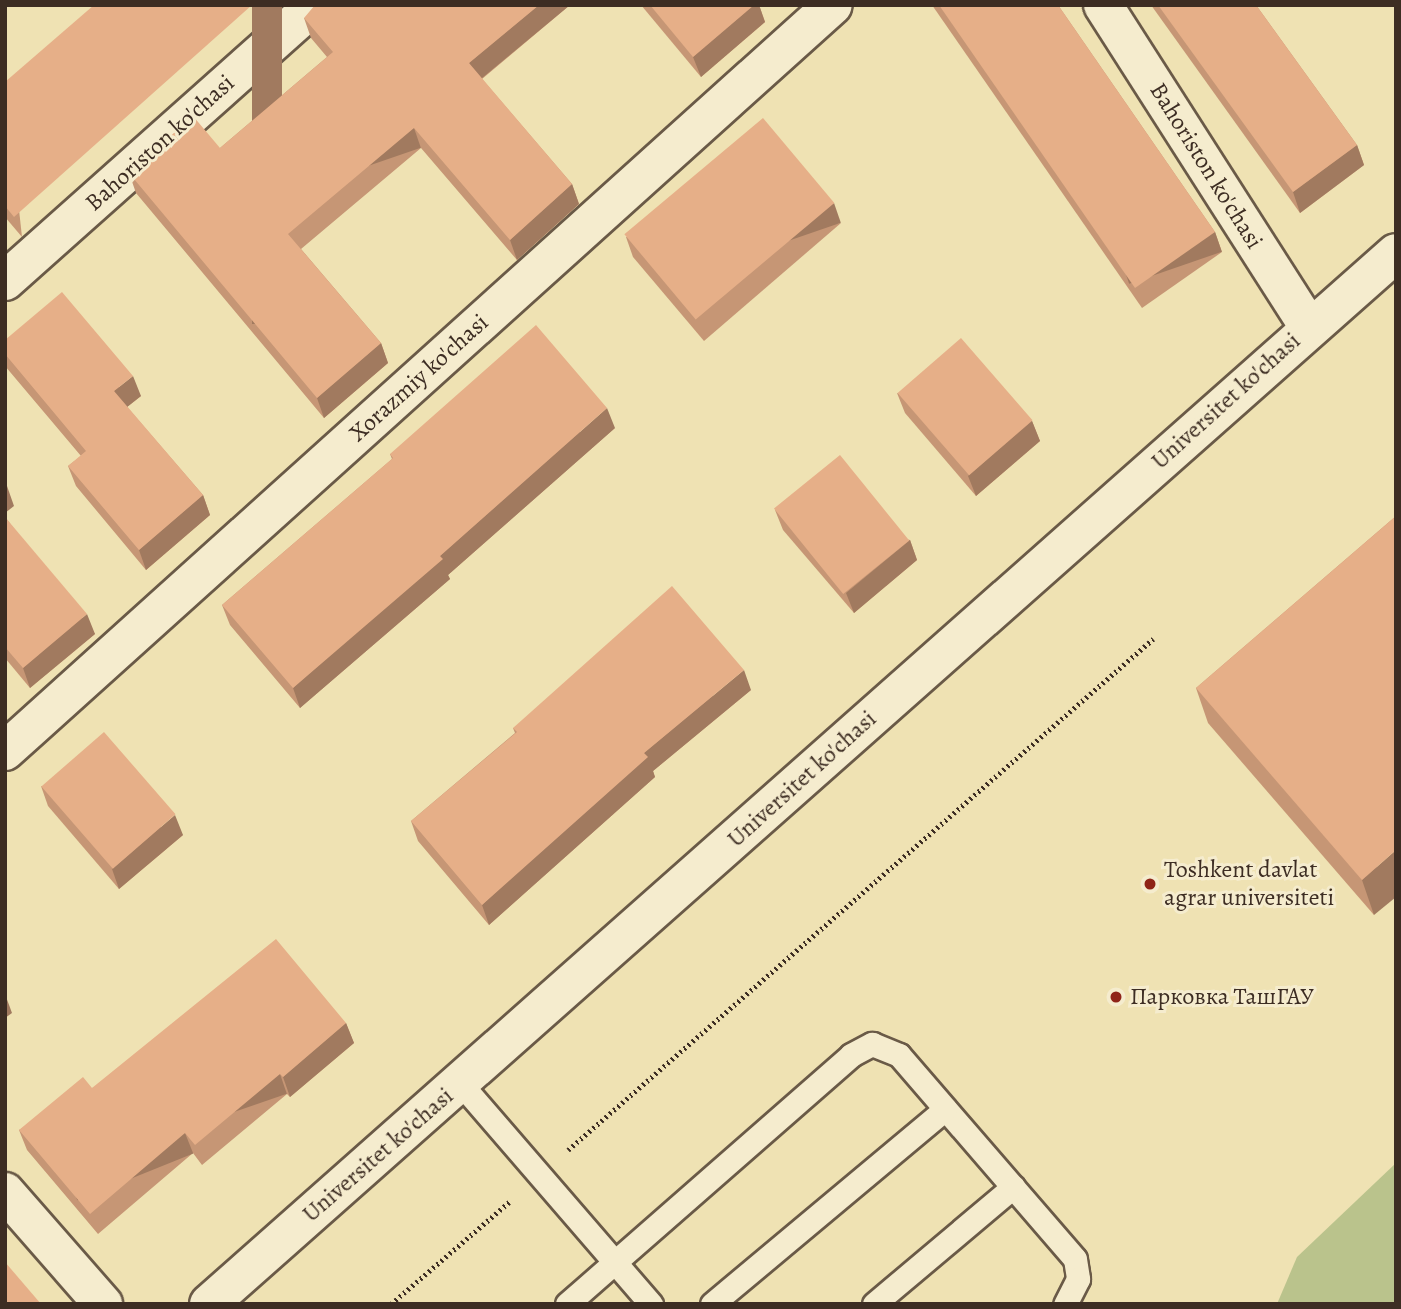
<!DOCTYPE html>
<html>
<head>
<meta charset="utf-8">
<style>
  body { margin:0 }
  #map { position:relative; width:1401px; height:1309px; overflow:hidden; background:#efe2b3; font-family:Alegreya,serif }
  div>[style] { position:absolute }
  .green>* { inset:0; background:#bac38c }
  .path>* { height:4.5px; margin-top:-2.25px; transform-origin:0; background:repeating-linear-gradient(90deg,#3d2d23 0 2px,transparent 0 5.5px) }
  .roads { filter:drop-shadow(2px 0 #6a5a47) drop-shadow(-2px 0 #6a5a47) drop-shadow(0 2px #6a5a47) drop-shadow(0 -2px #6a5a47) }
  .lane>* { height:23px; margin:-11.5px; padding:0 11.5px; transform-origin:11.5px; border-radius:11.5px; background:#f5ecce }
  .street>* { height:38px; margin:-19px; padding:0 19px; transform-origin:19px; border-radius:19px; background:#f5ecce }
  .secondary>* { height:38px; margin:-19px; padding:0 19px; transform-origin:19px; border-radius:19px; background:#f5ecce }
  .wall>* { inset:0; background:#c69675 }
  .shaded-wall>* { inset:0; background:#a17a5f; transform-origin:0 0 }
  .building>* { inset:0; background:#e6af88; transform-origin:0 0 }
  .dots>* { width:19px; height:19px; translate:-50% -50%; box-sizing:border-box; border:4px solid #f5ecce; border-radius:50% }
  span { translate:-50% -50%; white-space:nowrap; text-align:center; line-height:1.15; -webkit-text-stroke:6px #f5ecce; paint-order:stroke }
  .street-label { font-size:24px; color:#3d2d23 }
  .poi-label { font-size:24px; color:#3d2d23 }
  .left { translate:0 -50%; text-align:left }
  .frame { position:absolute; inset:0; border:7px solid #3d2d23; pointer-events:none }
</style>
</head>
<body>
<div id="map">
  <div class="green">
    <div style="clip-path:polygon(1396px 1163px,1396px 1304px,1277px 1304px,1297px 1257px)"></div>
  </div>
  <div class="path">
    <div style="left:568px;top:1150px;width:777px;rotate:-41.14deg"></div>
    <div style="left:391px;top:1304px;width:156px;rotate:-40.8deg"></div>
  </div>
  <div class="roads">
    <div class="lane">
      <div style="left:461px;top:1084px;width:291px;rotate:49.2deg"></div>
      <div style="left:567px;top:1304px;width:378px;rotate:-41.2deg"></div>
      <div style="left:851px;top:1055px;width:24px;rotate:-28deg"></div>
      <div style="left:872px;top:1044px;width:29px;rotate:22deg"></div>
      <div style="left:899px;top:1055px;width:269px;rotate:49.2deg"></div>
      <div style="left:1075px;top:1259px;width:20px;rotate:81deg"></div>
      <div style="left:1078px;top:1279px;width:28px;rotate:117deg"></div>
      <div style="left:712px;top:1304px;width:304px;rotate:-39.9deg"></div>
      <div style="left:874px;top:1304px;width:182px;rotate:-40.1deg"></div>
    </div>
    <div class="street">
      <div style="left:1103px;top:5px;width:382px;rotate:57.4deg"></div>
      <div style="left:5px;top:281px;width:415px;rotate:-41.7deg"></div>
      <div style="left:5px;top:751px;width:1114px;rotate:-42.02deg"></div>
      <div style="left:5px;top:1192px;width:149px;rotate:48.8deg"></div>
    </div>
    <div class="secondary">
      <div style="left:209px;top:1304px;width:1585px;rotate:-41.52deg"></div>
    </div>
  </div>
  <div class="wall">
    <div style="clip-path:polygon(570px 5px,482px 79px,572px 184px,579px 204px,517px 260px,421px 148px,301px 249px,381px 343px,388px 363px,324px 418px,136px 193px,129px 173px,220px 148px,327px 57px,311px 38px,304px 18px)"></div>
    <div style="clip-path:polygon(641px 5px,759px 5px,765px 22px,701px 77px)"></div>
    <div style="clip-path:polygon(932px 5px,1058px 5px,1215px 232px,1222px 252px,1142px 308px)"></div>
    <div style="clip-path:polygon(1151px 5px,1256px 5px,1357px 145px,1364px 165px,1300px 213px)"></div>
    <div style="clip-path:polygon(5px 82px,22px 237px,5px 217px)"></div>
    <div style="clip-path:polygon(841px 223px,704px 341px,633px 257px,626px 237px)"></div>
    <div style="clip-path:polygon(5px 340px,141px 396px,127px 407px,203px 495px,210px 515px,146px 570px,76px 486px,68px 466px,81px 456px,5px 366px)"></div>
    <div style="clip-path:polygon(897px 393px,1032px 421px,1040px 441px,976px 496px,905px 413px)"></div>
    <div style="clip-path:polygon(615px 428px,448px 575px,450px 579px,300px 708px,230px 625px,222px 605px,392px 459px,390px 454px)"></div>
    <div style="clip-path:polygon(775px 510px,910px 540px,917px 560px,854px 613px,783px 530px)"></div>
    <div style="clip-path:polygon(1396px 516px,1374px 915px,1208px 723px,1196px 688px)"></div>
    <div style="clip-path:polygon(5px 517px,95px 634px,30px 688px,5px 658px)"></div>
    <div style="clip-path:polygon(751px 690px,653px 771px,655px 777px,489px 925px,418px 841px,411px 821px,515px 733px,513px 728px)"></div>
    <div style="clip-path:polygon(41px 786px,183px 835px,119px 889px,48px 806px)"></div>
    <div style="clip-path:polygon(346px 1023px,354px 1043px,290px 1097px,287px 1094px,202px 1165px,193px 1153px,98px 1234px,27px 1150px,19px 1130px,92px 1088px)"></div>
  </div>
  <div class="shaded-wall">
    <div style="left:252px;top:5px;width:30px;height:319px"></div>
    <div style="clip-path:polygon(539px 5px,570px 5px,476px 83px,469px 63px)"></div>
    <div style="clip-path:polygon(754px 5px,759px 5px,765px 22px,701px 77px,693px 57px)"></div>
    <div style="left:414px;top:128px;width:21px;height:165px;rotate:71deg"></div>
    <div style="clip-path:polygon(1357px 145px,1364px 165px,1300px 213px,1293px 192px)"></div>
    <div style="clip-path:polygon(572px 184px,579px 204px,517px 260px,510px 240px)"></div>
    <div style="left:834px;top:203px;width:21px;height:182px;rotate:71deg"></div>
    <div style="left:1215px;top:232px;width:21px;height:98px;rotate:71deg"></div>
    <div style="clip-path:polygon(381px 343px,388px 363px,324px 418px,317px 398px)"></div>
    <div style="clip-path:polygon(133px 376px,141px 396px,122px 411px,114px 391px)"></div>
    <div style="clip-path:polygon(607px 408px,615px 428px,448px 575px,450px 579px,300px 708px,293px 688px,440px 556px)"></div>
    <div style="clip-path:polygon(1032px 421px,1040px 441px,976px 496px,968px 476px)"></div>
    <div style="clip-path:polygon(7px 486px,14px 506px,5px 513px,5px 487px)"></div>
    <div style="clip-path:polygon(203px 495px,210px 515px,146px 570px,139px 550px)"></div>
    <div style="clip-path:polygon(910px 540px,917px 560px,854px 613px,846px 593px)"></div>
    <div style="clip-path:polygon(87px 614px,95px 634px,30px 688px,23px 668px)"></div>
    <div style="clip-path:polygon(744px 670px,751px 690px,653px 771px,655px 777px,489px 925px,482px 905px,644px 753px)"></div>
    <div style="clip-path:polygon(175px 815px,183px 835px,119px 889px,112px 869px)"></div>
    <div style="clip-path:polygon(1396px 850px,1396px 897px,1374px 915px,1362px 880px)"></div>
    <div style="clip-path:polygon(5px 994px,12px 1013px,5px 1018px)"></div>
    <div style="clip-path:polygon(346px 1023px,354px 1043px,290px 1097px,283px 1077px)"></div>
    <div style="left:280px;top:1074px;width:21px;height:111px;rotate:71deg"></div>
    <div style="left:185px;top:1133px;width:22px;height:125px;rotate:68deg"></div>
  </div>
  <div class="building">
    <div style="clip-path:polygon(94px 5px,252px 5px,14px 217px,5px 206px,5px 82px)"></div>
    <div style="clip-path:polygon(315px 5px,539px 5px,469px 63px,572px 184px,510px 240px,414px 128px,288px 234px,381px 343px,317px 398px,129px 173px,193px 116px,220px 148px,333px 52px,304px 18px)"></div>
    <div style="clip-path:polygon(650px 5px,754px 5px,693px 57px)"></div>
    <div style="clip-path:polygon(939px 5px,1058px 5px,1215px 232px,1135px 288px)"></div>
    <div style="clip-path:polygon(1158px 5px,1256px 5px,1357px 145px,1293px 192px)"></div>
    <div style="left:763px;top:118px;width:111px;height:181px;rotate:50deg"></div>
    <div style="clip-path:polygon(62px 292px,133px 376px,114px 391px,203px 495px,139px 550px,68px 466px,86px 451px,5px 354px,5px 340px)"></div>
    <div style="clip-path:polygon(536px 325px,607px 408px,440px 556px,443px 559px,293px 688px,222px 605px,393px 458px,390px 454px)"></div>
    <div style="left:961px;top:338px;width:109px;height:84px;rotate:49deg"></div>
    <div style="left:840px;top:455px;width:110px;height:85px;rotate:51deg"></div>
    <div style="clip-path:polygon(1396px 516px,1396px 850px,1362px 880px,1196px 688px)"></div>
    <div style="clip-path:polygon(5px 517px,87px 614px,23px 668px,5px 647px)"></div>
    <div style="clip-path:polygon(672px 586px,744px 670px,644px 753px,648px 757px,482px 905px,411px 821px,517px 732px,513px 728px)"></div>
    <div style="left:104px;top:732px;width:109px;height:83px;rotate:49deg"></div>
    <div style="clip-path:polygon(276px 939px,346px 1023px,283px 1077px,280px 1074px,195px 1145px,185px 1133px,90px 1214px,19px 1130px,83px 1077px,92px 1088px)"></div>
    <div style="clip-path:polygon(5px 1262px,41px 1304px,5px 1304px)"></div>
  </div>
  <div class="dots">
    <div style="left:1150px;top:884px;background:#8f2418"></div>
    <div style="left:1116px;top:997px;background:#8f2418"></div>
  </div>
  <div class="street-label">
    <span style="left:160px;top:143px;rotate:-42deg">Bahoriston ko'chasi</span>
    <span style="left:1206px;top:166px;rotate:58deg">Bahoriston ko'chasi</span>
    <span style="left:419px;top:378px;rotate:-42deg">Xorazmiy ko'chasi</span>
    <span style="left:1226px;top:401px;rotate:-42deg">Universitet ko'chasi</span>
    <span style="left:802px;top:779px;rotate:-42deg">Universitet ko'chasi</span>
    <span style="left:378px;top:1155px;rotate:-41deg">Universitet ko'chasi</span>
  </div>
  <div class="poi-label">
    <span class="left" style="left:1164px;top:884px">Toshkent davlat<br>agrar universiteti</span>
    <span class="left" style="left:1130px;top:997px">Парковка ТашГАУ</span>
  </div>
  <div class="frame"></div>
</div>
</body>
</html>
